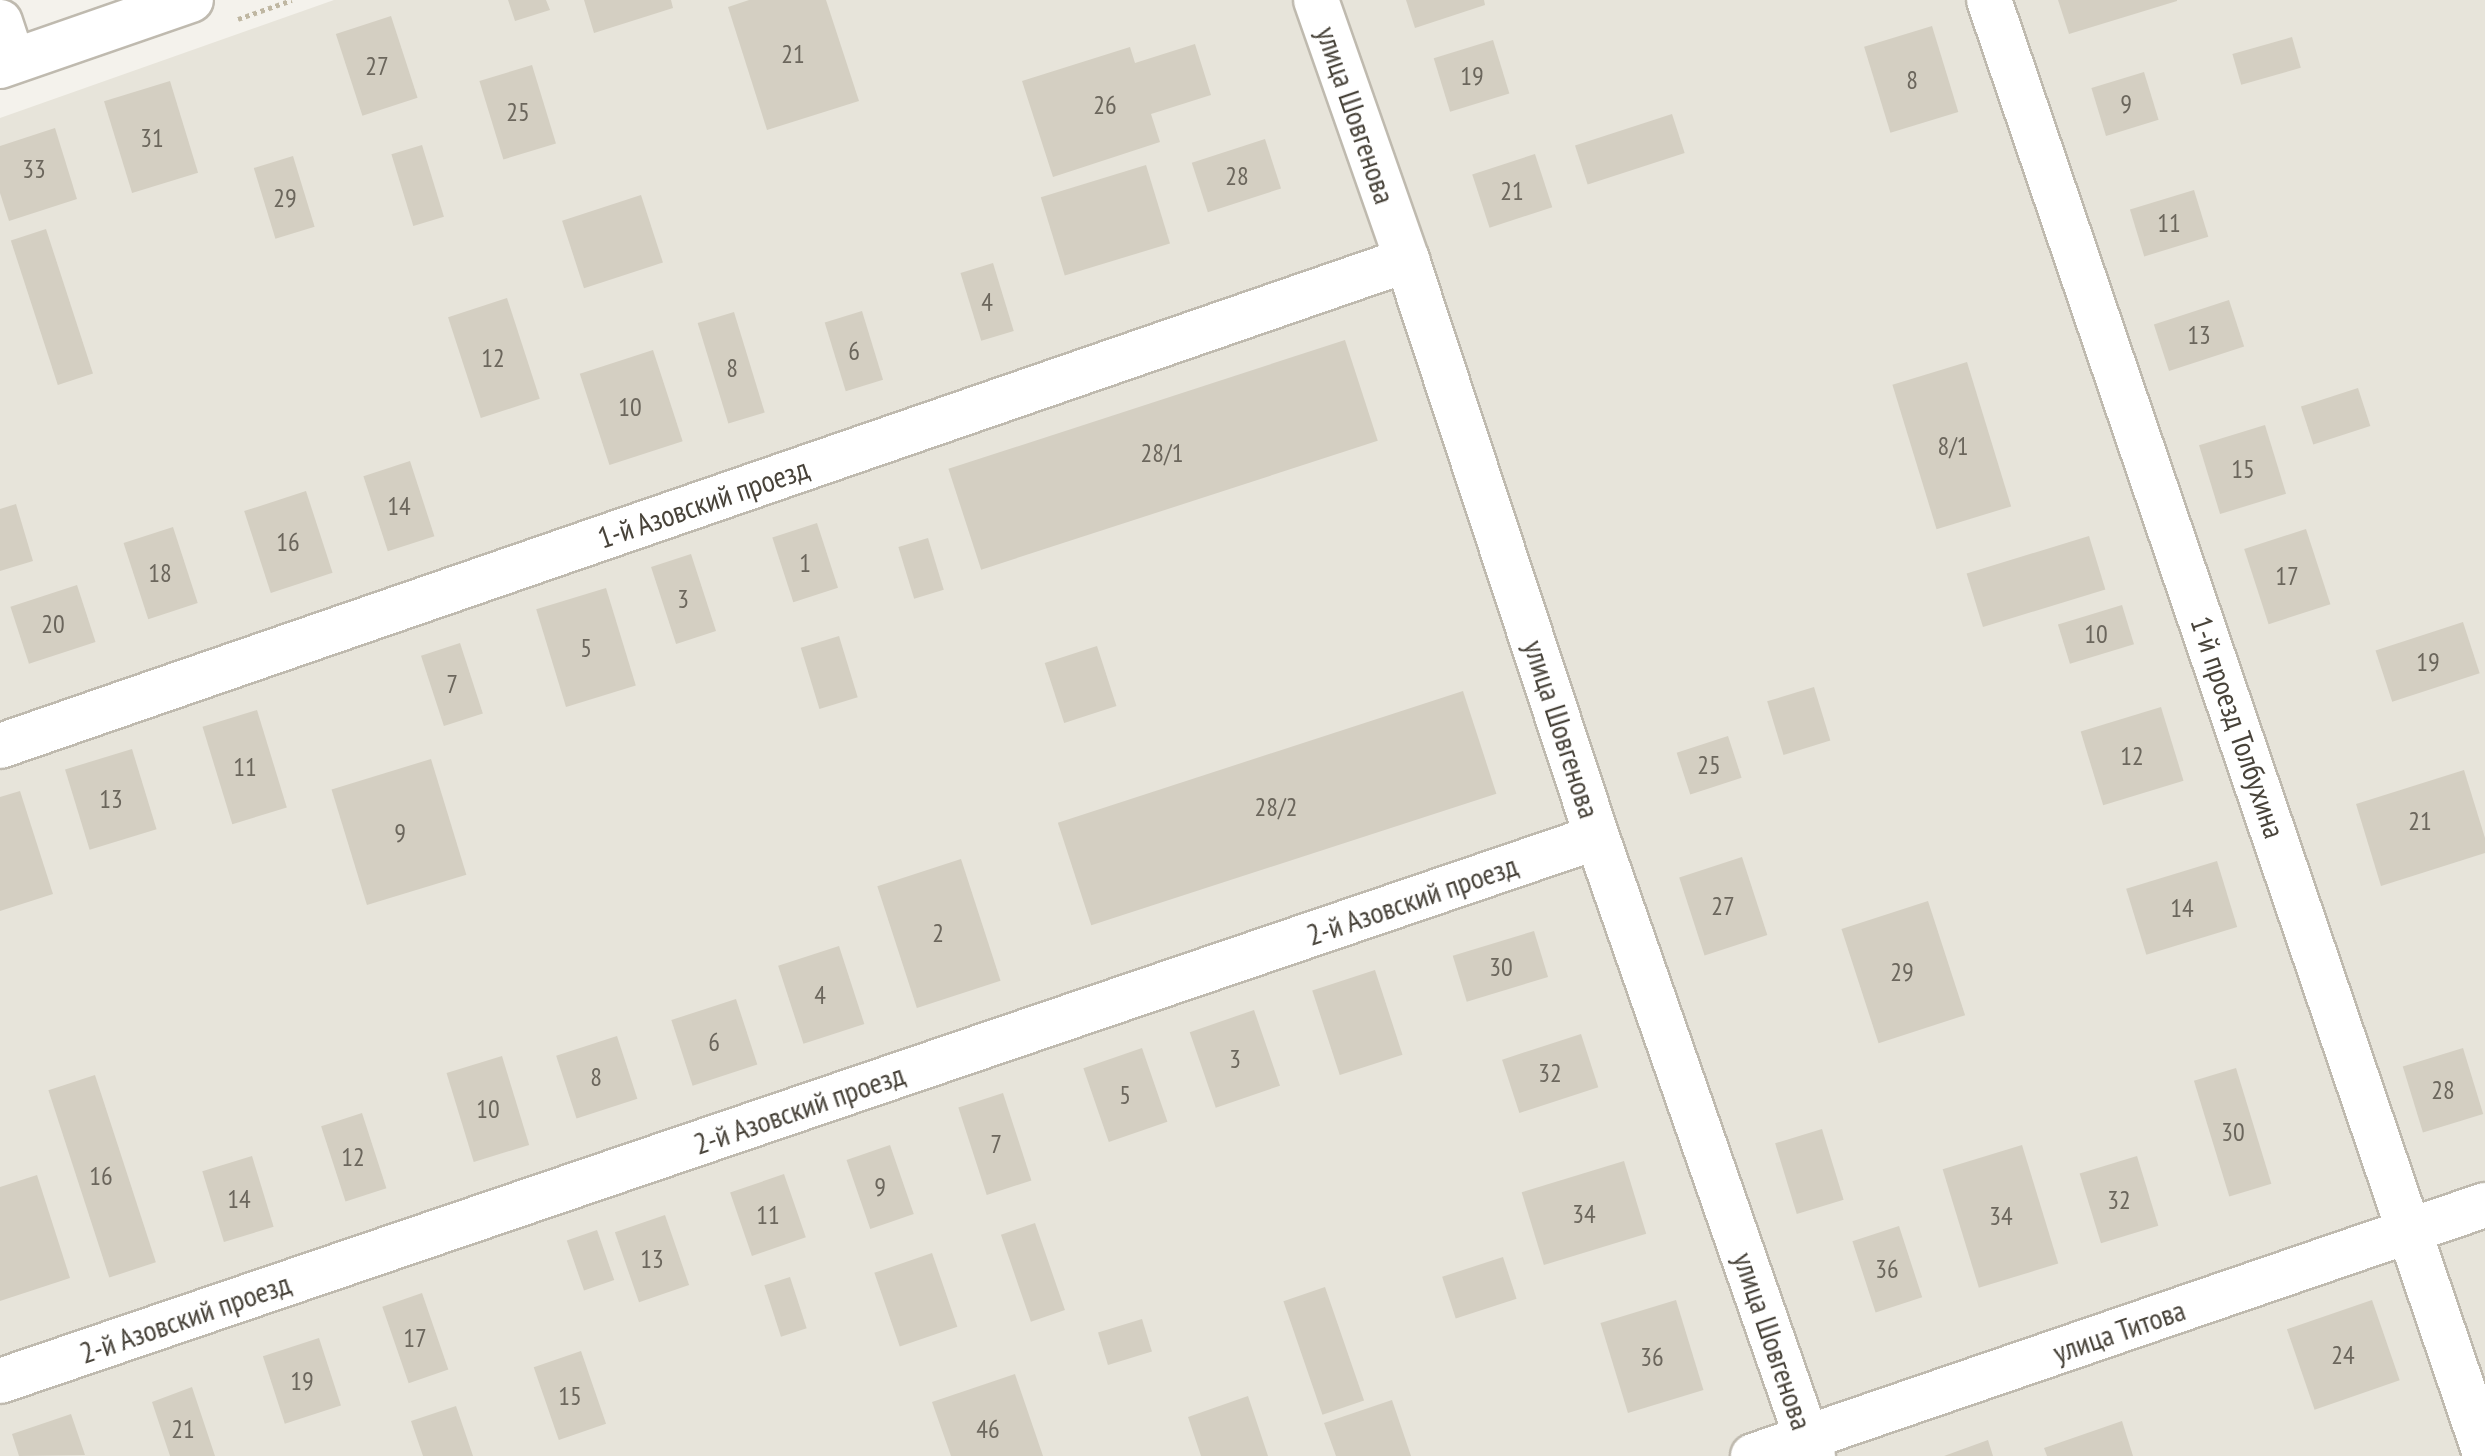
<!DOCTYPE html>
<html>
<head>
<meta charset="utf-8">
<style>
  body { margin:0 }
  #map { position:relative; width:2485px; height:1456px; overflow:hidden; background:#f4f2ec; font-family:"PT Sans Narrow",sans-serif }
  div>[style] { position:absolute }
  .residential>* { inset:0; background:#e7e4da }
  .building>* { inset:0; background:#d4cfc2; transform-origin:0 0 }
  .path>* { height:5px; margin-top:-2.5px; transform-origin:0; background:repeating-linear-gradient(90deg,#bfb7a2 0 4px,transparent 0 8px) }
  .roads { filter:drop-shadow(2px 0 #bfbaaf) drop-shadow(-2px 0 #bfbaaf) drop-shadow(0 2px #bfbaaf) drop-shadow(0 -2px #bfbaaf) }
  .minor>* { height:44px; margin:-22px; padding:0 22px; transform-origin:22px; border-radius:22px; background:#fff }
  span { translate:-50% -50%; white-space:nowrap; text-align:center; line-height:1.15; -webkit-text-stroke:6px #fff; paint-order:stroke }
  .number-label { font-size:26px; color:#6b665c }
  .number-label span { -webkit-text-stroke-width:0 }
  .street-label { font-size:30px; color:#48433a }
</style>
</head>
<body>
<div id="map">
  <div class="residential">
    <div style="clip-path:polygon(334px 0,2485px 0,2485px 1456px,0 1456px,0 118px)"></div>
  </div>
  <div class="building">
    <div style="clip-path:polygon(508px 0,546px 0,550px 10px,515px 21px)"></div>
    <div style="clip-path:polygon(584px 0,671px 0,673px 8px,594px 33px)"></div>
    <div style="clip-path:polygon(749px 0,826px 0,859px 101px,767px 130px,728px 7px)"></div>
    <div style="clip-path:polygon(1406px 0,1484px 0,1485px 5px,1415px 28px)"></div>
    <div style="clip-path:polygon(2058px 0,2177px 0,2177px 1px,2069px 34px)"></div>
    <div style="left:391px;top:16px;width:86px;height:58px;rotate:72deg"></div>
    <div style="left:1932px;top:26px;width:90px;height:71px;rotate:73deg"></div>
    <div style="left:2292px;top:37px;width:32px;height:62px;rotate:74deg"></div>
    <div style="left:1493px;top:40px;width:56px;height:62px;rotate:73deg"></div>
    <div style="clip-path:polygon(1195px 44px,1211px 95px,1151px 114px,1160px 142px,1053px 177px,1022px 81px,1130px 47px,1135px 63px)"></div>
    <div style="left:532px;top:65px;width:82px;height:55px;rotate:73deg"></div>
    <div style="left:2144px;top:72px;width:50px;height:55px;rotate:73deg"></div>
    <div style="left:170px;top:81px;width:96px;height:69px;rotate:73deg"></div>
    <div style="left:1672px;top:114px;width:41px;height:102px;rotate:72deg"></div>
    <div style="clip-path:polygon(55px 128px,77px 199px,9px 221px,0 193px,0 146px)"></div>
    <div style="left:1265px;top:139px;width:52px;height:77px;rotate:72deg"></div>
    <div style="left:422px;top:145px;width:75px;height:32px;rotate:73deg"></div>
    <div style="left:1535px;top:154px;width:56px;height:66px;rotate:72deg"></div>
    <div style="left:293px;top:156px;width:74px;height:41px;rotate:73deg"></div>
    <div style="left:1146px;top:165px;width:82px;height:110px;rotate:73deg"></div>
    <div style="left:2194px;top:190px;width:49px;height:67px;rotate:73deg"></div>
    <div style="left:641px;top:195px;width:71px;height:83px;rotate:72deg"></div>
    <div style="left:46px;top:229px;width:152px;height:37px;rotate:72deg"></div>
    <div style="left:993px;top:263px;width:71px;height:34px;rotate:73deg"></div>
    <div style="left:507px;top:298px;width:106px;height:62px;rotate:72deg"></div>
    <div style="left:2229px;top:300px;width:49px;height:79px;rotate:72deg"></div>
    <div style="left:862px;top:311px;width:72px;height:39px;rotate:73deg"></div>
    <div style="left:734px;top:312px;width:105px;height:38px;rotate:73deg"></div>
    <div style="left:1345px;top:340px;width:106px;height:417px;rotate:72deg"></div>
    <div style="left:653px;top:350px;width:96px;height:77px;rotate:72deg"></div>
    <div style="left:1967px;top:362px;width:151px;height:78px;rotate:73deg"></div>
    <div style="left:2358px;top:388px;width:40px;height:60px;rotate:72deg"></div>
    <div style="left:2265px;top:425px;width:72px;height:69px;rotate:73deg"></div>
    <div style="left:410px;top:461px;width:79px;height:49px;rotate:72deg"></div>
    <div style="left:306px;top:491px;width:86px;height:65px;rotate:72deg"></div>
    <div style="clip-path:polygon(16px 504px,33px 561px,0 571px,0 509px)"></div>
    <div style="left:817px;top:523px;width:68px;height:47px;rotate:72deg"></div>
    <div style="left:173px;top:527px;width:80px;height:52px;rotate:72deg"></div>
    <div style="left:2306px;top:529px;width:79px;height:65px;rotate:72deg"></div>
    <div style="left:2089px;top:536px;width:56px;height:128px;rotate:73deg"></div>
    <div style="left:928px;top:538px;width:54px;height:31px;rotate:73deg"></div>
    <div style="left:691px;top:554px;width:81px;height:42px;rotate:72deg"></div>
    <div style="left:77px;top:585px;width:60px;height:70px;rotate:72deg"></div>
    <div style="left:606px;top:588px;width:102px;height:73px;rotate:73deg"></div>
    <div style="left:2122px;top:605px;width:41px;height:67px;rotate:73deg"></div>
    <div style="left:2463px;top:622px;width:54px;height:92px;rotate:72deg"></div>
    <div style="left:839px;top:636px;width:64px;height:40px;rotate:73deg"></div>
    <div style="left:460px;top:643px;width:74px;height:41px;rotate:72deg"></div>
    <div style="left:1097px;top:646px;width:63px;height:55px;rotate:72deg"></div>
    <div style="left:1814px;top:687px;width:56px;height:49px;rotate:73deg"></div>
    <div style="left:1463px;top:691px;width:108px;height:426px;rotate:72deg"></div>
    <div style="left:2161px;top:707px;width:77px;height:84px;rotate:73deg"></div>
    <div style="left:257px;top:710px;width:102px;height:57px;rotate:73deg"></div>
    <div style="left:1728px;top:736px;width:44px;height:54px;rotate:72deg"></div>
    <div style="left:132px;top:749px;width:84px;height:70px;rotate:73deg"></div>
    <div style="left:431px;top:759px;width:121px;height:104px;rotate:73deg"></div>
    <div style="clip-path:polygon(2464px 770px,2485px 838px,2485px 853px,2381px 886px,2356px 804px)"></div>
    <div style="clip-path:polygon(20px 791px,53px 894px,0 911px,0 797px)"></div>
    <div style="left:1742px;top:857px;width:82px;height:66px;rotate:72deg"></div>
    <div style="left:961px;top:859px;width:128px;height:88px;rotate:72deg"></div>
    <div style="left:2217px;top:861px;width:69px;height:95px;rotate:73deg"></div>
    <div style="left:1928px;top:901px;width:120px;height:91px;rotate:72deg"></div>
    <div style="left:1534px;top:931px;width:48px;height:85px;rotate:73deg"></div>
    <div style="left:839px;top:946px;width:82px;height:64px;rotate:72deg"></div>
    <div style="left:1375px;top:970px;width:89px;height:66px;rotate:72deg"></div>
    <div style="left:736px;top:999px;width:69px;height:68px;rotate:72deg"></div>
    <div style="left:1254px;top:1010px;width:80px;height:68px;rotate:71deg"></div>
    <div style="left:1581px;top:1034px;width:56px;height:83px;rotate:72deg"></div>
    <div style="left:617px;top:1036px;width:66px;height:64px;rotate:72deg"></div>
    <div style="left:1142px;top:1048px;width:78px;height:62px;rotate:71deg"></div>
    <div style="left:2463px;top:1048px;width:69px;height:63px;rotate:73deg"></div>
    <div style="left:502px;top:1056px;width:93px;height:58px;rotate:73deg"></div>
    <div style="left:2236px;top:1068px;width:121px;height:44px;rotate:73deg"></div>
    <div style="left:95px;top:1075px;width:197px;height:49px;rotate:72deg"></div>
    <div style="left:1003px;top:1093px;width:92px;height:47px;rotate:72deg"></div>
    <div style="left:362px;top:1113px;width:79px;height:43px;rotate:72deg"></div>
    <div style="left:1822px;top:1129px;width:74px;height:49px;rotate:73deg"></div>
    <div style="left:890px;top:1145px;width:73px;height:46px;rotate:71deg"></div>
    <div style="left:2022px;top:1145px;width:124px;height:83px;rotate:73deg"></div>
    <div style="left:252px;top:1156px;width:74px;height:52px;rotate:73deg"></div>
    <div style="left:2137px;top:1156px;width:73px;height:60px;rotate:73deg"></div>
    <div style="left:1624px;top:1161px;width:76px;height:107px;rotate:73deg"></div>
    <div style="left:784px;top:1174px;width:67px;height:57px;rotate:71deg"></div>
    <div style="clip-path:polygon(37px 1175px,70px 1278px,0 1301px,0 1187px)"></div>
    <div style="left:665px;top:1215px;width:74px;height:53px;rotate:71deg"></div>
    <div style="left:1035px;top:1223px;width:92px;height:36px;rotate:71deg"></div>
    <div style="left:1899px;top:1226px;width:75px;height:49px;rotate:72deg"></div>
    <div style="left:597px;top:1230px;width:53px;height:32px;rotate:71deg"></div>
    <div style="left:932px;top:1253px;width:78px;height:61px;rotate:71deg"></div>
    <div style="left:1503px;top:1257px;width:44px;height:64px;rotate:72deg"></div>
    <div style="left:790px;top:1277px;width:54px;height:27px;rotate:72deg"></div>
    <div style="left:1325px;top:1287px;width:120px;height:44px;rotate:71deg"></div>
    <div style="left:422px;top:1293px;width:81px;height:42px;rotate:71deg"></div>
    <div style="left:1676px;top:1300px;width:94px;height:79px;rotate:73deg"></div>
    <div style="left:2372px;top:1300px;width:85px;height:90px;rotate:71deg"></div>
    <div style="left:1142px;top:1319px;width:34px;height:46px;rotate:73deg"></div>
    <div style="left:319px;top:1338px;width:71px;height:59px;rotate:72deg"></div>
    <div style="left:581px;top:1351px;width:77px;height:50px;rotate:71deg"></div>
    <div style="clip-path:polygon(1015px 1374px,1043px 1456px,951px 1456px,932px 1402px)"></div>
    <div style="clip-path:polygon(192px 1387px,215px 1456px,170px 1456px,152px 1402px)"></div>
    <div style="clip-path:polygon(1248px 1396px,1268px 1456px,1201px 1456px,1188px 1417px)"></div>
    <div style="clip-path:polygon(1392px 1400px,1411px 1456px,1336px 1456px,1324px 1423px)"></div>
    <div style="clip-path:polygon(456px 1406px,473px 1456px,423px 1456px,411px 1421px)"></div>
    <div style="clip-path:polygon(71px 1414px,85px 1455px,19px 1456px,12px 1434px)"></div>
    <div style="clip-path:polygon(2122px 1421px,2133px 1456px,2047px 1456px,2044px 1448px)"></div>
    <div style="clip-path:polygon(1988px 1440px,1993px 1456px,1944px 1456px)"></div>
  </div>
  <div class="path">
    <div style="left:238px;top:19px;width:57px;rotate:-19.4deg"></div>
  </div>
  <div class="roads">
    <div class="minor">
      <div style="left:1316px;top:0;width:275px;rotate:70.7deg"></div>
      <div style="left:1407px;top:260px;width:607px;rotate:71.77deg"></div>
      <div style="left:1597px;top:837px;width:656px;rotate:70.76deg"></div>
      <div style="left:1989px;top:0;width:1536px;rotate:71.16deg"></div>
      <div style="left:0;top:22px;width:41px;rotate:71.6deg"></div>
      <div style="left:0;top:66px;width:202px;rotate:-19.1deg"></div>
      <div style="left:0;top:746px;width:1489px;rotate:-19.06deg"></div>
      <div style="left:0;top:1381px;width:1687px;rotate:-18.81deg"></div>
      <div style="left:1753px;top:1456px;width:774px;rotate:-18.93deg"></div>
    </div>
  </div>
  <div class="number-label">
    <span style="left:793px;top:54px">21</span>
    <span style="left:377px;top:66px">27</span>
    <span style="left:1472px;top:76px">19</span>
    <span style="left:1912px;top:80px">8</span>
    <span style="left:2126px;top:104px">9</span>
    <span style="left:1105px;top:105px">26</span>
    <span style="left:518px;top:112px">25</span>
    <span style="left:152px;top:138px">31</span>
    <span style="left:34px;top:169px">33</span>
    <span style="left:1237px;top:176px">28</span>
    <span style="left:1512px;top:191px">21</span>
    <span style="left:285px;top:198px">29</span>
    <span style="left:2169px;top:223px">11</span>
    <span style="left:987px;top:302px">4</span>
    <span style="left:2199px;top:335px">13</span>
    <span style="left:854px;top:351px">6</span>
    <span style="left:493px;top:358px">12</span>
    <span style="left:732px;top:368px">8</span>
    <span style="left:630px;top:407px">10</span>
    <span style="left:1953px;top:446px">8/1</span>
    <span style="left:1162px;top:453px">28/1</span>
    <span style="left:2243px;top:469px">15</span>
    <span style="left:399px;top:506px">14</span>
    <span style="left:288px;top:542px">16</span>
    <span style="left:805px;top:563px">1</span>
    <span style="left:160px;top:573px">18</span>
    <span style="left:2287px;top:576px">17</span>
    <span style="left:683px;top:599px">3</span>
    <span style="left:53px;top:624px">20</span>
    <span style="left:2096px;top:634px">10</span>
    <span style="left:586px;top:648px">5</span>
    <span style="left:2428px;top:662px">19</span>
    <span style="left:452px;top:684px">7</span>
    <span style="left:2132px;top:756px">12</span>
    <span style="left:1709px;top:765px">25</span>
    <span style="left:245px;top:767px">11</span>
    <span style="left:111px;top:799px">13</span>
    <span style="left:1276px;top:807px">28/2</span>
    <span style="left:2420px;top:821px">21</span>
    <span style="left:400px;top:833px">9</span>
    <span style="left:1723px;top:906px">27</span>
    <span style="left:2182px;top:908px">14</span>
    <span style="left:938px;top:933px">2</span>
    <span style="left:1501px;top:967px">30</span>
    <span style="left:1902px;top:972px">29</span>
    <span style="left:820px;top:995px">4</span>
    <span style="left:714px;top:1042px">6</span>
    <span style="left:1235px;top:1059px">3</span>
    <span style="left:1550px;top:1073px">32</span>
    <span style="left:596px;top:1077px">8</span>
    <span style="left:2443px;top:1090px">28</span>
    <span style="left:1125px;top:1095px">5</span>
    <span style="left:488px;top:1109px">10</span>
    <span style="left:2233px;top:1132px">30</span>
    <span style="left:996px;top:1144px">7</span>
    <span style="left:353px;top:1157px">12</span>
    <span style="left:101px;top:1176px">16</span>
    <span style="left:880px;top:1187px">9</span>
    <span style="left:239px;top:1199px">14</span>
    <span style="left:2119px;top:1200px">32</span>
    <span style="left:1584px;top:1214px">34</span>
    <span style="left:768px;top:1215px">11</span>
    <span style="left:2001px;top:1216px">34</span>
    <span style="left:652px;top:1259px">13</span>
    <span style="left:1887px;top:1269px">36</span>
    <span style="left:415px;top:1338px">17</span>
    <span style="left:2343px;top:1355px">24</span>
    <span style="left:1652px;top:1357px">36</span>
    <span style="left:302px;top:1381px">19</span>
    <span style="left:570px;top:1396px">15</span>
    <span style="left:183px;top:1429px">21</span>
    <span style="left:988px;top:1429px">46</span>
  </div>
  <div class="street-label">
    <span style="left:1356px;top:115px;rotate:71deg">улица Шовгенова</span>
    <span style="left:703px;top:503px;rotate:-19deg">1-й Азовский проезд</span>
    <span style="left:2238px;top:727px;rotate:71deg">1-й проезд Толбухина</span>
    <span style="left:1562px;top:729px;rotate:72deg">улица Шовгенова</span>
    <span style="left:1412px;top:900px;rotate:-19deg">2-й Азовский проезд</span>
    <span style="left:799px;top:1109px;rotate:-19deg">2-й Азовский проезд</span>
    <span style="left:185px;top:1318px;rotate:-19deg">2-й Азовский проезд</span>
    <span style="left:2119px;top:1331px;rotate:-19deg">улица Титова</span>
    <span style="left:1773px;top:1341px;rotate:71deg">улица Шовгенова</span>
  </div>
</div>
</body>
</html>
